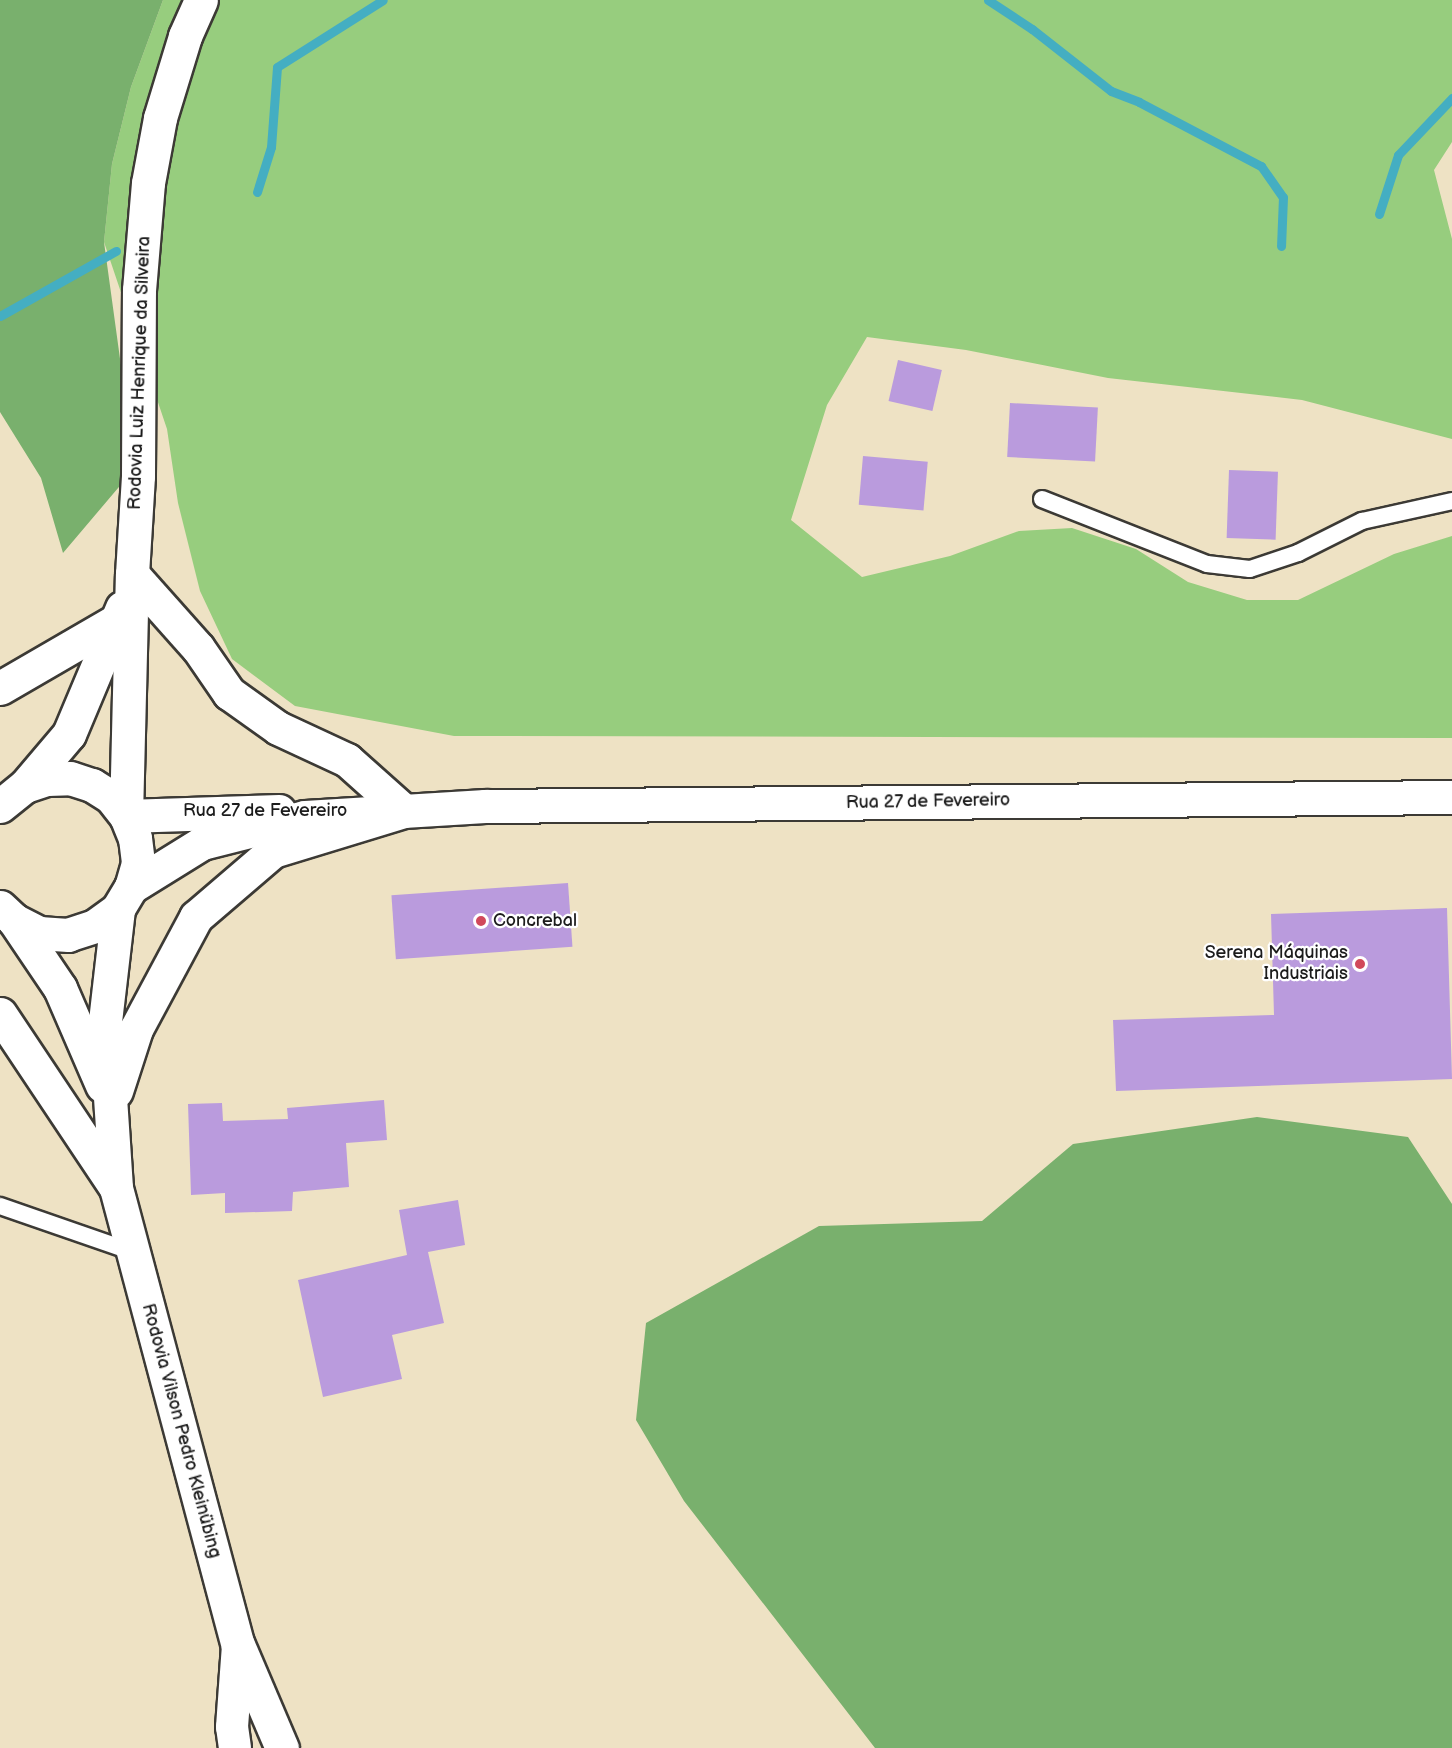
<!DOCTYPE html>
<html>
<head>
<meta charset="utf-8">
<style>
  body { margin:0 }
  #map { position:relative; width:1452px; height:1748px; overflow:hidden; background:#eee2c4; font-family:"Balsamiq Sans",sans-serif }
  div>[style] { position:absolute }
  .green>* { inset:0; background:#97cd7e }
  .forest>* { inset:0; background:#79b06d }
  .stream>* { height:9px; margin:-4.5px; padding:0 4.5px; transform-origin:4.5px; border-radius:4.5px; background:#44aec2 }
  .building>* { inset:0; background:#ba9bdd; transform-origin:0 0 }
  .roads { filter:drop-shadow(2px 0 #3c3a35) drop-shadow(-2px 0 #3c3a35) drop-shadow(0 2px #3c3a35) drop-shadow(0 -2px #3c3a35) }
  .lane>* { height:16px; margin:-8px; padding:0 8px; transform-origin:8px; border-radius:8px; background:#fff }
  .street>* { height:32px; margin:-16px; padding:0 16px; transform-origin:16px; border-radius:16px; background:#fff }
  .secondary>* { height:33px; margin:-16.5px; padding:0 16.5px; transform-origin:16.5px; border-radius:16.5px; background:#fff }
  .primary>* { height:33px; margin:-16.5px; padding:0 16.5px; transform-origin:16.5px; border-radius:16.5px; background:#fff }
  .dots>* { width:16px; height:16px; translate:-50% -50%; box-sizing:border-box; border:3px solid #fff; border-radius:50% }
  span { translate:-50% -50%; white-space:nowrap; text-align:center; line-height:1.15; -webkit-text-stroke:4.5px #fff; paint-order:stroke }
  .street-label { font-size:18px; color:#1c1c1c }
  .poi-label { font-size:18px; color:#1c1c1c }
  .left { translate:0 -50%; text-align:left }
  .right { translate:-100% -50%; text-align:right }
</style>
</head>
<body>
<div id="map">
  <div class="green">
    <div style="clip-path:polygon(163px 0,1452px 0,1452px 142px,1434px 170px,1452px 239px,1452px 439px,1302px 400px,1108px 378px,966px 350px,867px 337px,827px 405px,791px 520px,862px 577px,950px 556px,1019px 531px,1072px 528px,1136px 549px,1188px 582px,1247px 600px,1298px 600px,1394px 554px,1452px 536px,1452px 738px,454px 736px,295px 706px,232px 659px,200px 591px,178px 503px,167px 429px,104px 242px,112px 164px,131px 87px)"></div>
  </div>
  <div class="forest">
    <div style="clip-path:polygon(0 0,163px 0,131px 87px,112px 164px,104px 242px,135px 468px,63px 553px,41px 478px,0 412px)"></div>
    <div style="clip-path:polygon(1257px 1117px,1408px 1137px,1452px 1204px,1452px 1748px,875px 1748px,684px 1501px,636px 1420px,646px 1323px,819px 1226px,982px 1221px,1073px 1144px)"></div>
  </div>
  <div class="stream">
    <div style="left:988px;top:0;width:53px;rotate:33.4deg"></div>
    <div style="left:1032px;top:29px;width:100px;rotate:38.1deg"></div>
    <div style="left:1111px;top:91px;width:30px;rotate:21deg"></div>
    <div style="left:1139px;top:102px;width:138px;rotate:27.7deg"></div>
    <div style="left:1261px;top:166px;width:38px;rotate:55deg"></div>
    <div style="left:1283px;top:197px;width:49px;rotate:92.3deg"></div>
    <div style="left:257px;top:192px;width:47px;rotate:-72.7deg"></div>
    <div style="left:271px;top:147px;width:80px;rotate:-85.7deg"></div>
    <div style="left:277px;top:67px;width:125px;rotate:-32.3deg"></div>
    <div style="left:1379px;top:214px;width:62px;rotate:-72.1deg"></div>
    <div style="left:1398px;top:155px;width:79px;rotate:-46.5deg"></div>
    <div style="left:0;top:316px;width:133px;rotate:-29.3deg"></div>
  </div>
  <div class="building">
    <div style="left:898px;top:360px;width:45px;height:42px;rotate:13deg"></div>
    <div style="left:1010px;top:403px;width:88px;height:54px;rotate:3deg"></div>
    <div style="left:863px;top:456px;width:65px;height:49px;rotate:5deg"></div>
    <div style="left:1229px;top:470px;width:49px;height:68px;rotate:2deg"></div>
    <div style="left:568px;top:883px;width:64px;height:177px;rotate:86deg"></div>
    <div style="clip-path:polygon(1447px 908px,1452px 1079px,1116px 1091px,1113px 1020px,1274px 1015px,1271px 914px)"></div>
    <div style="clip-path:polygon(384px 1100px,387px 1140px,346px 1143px,349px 1187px,293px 1192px,292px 1211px,225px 1213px,225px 1193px,191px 1195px,188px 1104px,222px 1103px,223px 1121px,288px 1119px,287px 1108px)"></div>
    <div style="clip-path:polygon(458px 1200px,465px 1245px,428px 1252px,444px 1323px,392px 1335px,402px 1379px,323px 1397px,298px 1280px,407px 1255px,399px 1210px)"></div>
  </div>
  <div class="roads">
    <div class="lane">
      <div style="left:1042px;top:499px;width:177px;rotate:21.5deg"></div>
      <div style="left:1207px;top:564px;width:43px;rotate:6.6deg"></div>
      <div style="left:1250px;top:569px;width:51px;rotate:-18.4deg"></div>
      <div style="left:1298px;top:553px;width:72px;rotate:-26.6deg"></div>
      <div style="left:1362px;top:521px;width:92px;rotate:-12.5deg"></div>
      <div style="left:0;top:1206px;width:141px;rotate:19.1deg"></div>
    </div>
    <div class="street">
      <div style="left:235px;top:1748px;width:21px;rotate:-98deg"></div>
      <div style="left:232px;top:1727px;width:82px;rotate:-85.8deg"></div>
    </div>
    <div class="secondary">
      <div style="left:126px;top:816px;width:153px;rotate:-1.9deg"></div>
      <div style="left:131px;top:887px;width:84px;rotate:-31.8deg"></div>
      <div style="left:202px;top:843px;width:106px;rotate:-14.2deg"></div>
      <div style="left:305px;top:817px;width:180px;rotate:-3.5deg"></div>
      <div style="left:485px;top:806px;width:967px;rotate:-0.53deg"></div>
    </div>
    <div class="primary">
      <div style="left:132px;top:574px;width:99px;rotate:48.3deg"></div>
      <div style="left:198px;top:648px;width:55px;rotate:55.4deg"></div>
      <div style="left:229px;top:693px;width:60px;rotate:35.5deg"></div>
      <div style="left:278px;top:728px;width:76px;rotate:24.9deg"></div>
      <div style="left:347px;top:760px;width:76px;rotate:41.8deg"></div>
      <div style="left:0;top:688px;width:138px;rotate:-30.1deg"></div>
      <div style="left:25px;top:786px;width:68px;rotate:-49.8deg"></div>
      <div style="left:69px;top:734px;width:137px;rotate:-67.2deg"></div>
      <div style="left:0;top:806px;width:32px;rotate:-39deg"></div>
      <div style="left:25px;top:786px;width:23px;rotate:-18deg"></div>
      <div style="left:47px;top:779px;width:23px;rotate:-2deg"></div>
      <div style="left:70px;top:778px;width:23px;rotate:18deg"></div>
      <div style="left:92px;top:785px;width:22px;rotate:32deg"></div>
      <div style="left:111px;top:797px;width:24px;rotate:52deg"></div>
      <div style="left:126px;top:816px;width:24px;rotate:68deg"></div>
      <div style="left:135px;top:838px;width:25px;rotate:83deg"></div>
      <div style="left:138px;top:863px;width:25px;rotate:106deg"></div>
      <div style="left:131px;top:887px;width:26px;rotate:121deg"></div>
      <div style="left:118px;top:909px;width:29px;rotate:144deg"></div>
      <div style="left:95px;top:926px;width:28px;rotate:162deg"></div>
      <div style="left:68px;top:935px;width:29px;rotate:-176deg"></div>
      <div style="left:39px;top:933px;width:28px;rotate:-153deg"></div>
      <div style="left:14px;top:920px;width:19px;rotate:-137deg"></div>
      <div style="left:126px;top:816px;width:242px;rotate:-88.6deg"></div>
      <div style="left:132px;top:574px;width:98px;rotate:-86.5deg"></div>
      <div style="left:138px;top:476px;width:186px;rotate:-89.7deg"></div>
      <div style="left:139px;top:290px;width:107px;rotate:-85.2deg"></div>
      <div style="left:148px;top:183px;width:66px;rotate:-79.5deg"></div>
      <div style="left:160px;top:118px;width:86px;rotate:-73deg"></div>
      <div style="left:185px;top:36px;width:39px;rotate:-66deg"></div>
      <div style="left:118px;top:909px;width:114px;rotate:96.6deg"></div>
      <div style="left:105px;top:1022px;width:166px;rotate:86.2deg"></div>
      <div style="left:116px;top:1188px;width:473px;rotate:75.1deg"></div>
      <div style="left:238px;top:1645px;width:112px;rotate:66.9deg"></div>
      <div style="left:14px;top:920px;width:82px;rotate:55.9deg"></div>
      <div style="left:60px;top:988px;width:106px;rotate:66.6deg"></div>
      <div style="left:0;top:1014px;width:206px;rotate:56.3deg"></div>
      <div style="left:116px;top:1091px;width:65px;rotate:-72.1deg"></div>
      <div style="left:136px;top:1029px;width:127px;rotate:-61.8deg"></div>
      <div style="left:196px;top:917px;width:101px;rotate:-40.6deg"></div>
      <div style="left:273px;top:851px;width:137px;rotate:-17deg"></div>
    </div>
  </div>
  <div class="dots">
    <div style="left:481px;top:921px;background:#d1495b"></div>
    <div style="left:1360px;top:964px;background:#d1495b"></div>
  </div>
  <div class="street-label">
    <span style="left:140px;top:373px;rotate:-88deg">Rodovia Luiz Henrique da Silveira</span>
    <span style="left:928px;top:802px;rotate:-1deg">Rua 27 de Fevereiro</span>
    <span style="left:265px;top:811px">Rua 27 de Fevereiro</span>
    <span style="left:181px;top:1431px;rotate:75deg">Rodovia Vilson Pedro Kleinübing</span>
  </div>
  <div class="poi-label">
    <span class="left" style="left:493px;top:921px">Concrebal</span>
    <span class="right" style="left:1348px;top:964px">Serena Máquinas<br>Industriais</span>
  </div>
</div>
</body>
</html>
